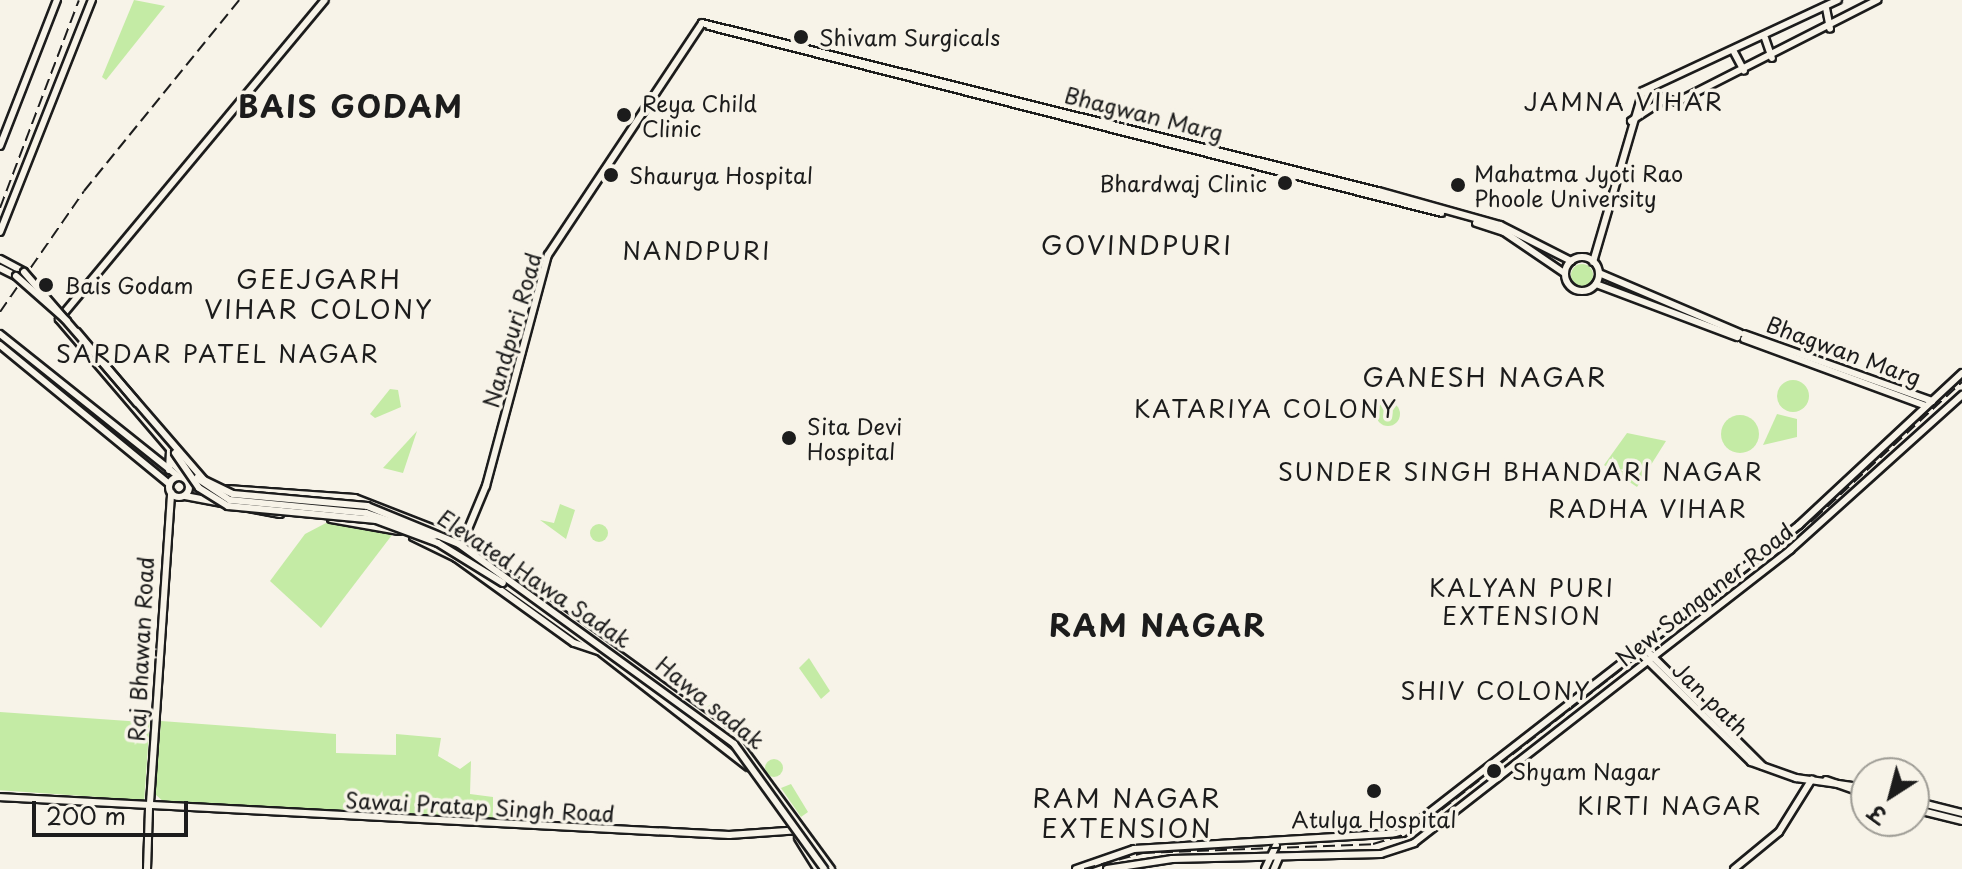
<!DOCTYPE html>
<html>
<head>
<meta charset="utf-8">
<style>
  body { margin:0 }
  #map { position:relative; width:1962px; height:869px; overflow:hidden; background:#f7f3e8; font-family:"Playpen Sans","Playpen Sans Deva",sans-serif }
  div>[style] { position:absolute }
  .green>* { inset:0; background:#c4eba5; transform-origin:0 0 }
  .round { border-radius:50% }
  .roads { filter:drop-shadow(2px 0 #1c1c1c) drop-shadow(-2px 0 #1c1c1c) drop-shadow(0 2px #1c1c1c) drop-shadow(0 -2px #1c1c1c) }
  .secondary>* { height:6px; margin:-3px; padding:0 3px; transform-origin:3px; border-radius:3px; background:#f7f3e8 }
  .secondary>.ring { margin:-3px; padding:0; box-sizing:content-box; background:none; border:6px solid #f7f3e8; border-radius:50% }
  .rail>* { height:2px; margin-top:-1px; transform-origin:0; background:repeating-linear-gradient(90deg,#1c1c1c 0 12px,transparent 0 18px) }
  .bridges { filter:drop-shadow(2px 0 #1c1c1c) drop-shadow(-2px 0 #1c1c1c) drop-shadow(0 2px #1c1c1c) drop-shadow(0 -2px #1c1c1c) }
  .secondary-bridge>* { height:6px; margin:-3px; padding:0 3px; transform-origin:3px; border-radius:3px; background:#f7f3e8 }
  .dots>* { width:22px; height:22px; translate:-50% -50%; box-sizing:border-box; border:4px solid #f7f3e8; border-radius:50% }
  span { translate:-50% -50%; white-space:nowrap; text-align:center; line-height:1.15; -webkit-text-stroke:7px #f7f3e8; paint-order:stroke }
  .poi-label { font-size:22px; color:#1c1c1c }
  .left { translate:0 -50%; text-align:left }
  .right { translate:-100% -50%; text-align:right }
  .street-label { font-size:22px; color:#1c1c1c }
  .neighbourhood-label { font-size:24px; color:#1c1c1c; letter-spacing:2px }
  .quarter-label { font-size:26px; color:#1c1c1c; letter-spacing:2px }
  .district-label { font-size:30px; color:#1c1c1c; font-weight:700; letter-spacing:2px }
  .north { position:absolute; left:1850px; top:757px; width:80px; height:80px; box-sizing:border-box; background:#f7f3e8; border:2px solid #9f9d96; border-radius:50%; rotate:216deg; font-size:22px; font-weight:700; line-height:32px; text-align:center; color:#1c1c1c }
  .north::after { content:''; display:block; margin:auto; width:28px; height:36px; background:#1c1c1c; clip-path:polygon(50% 0,100% 100%,50% 72%,0 100%) }
  .scale { position:absolute; left:32px; top:801px; width:156px; height:36px; box-sizing:border-box; border:4px solid #1c1c1c; border-top:0; padding-left:10px; font-size:24px; line-height:28px; white-space:nowrap; color:#1c1c1c; -webkit-text-stroke:6px #f7f3e8; paint-order:stroke }
</style>
</head>
<body>
<div id="map">
  <div class="green">
    <div style="clip-path:polygon(134px 0,165px 6px,106px 80px,102px 77px)"></div>
    <div class="round" style="left:1571px;top:264px;width:22px;height:22px"></div>
    <div class="round" style="left:1777px;top:380px;width:32px;height:32px"></div>
    <div style="clip-path:polygon(390px 389px,398px 390px,401px 407px,375px 418px,370px 414px)"></div>
    <div class="round" style="left:1376px;top:402px;width:24px;height:24px"></div>
    <div style="clip-path:polygon(1777px 414px,1797px 419px,1797px 437px,1763px 445px)"></div>
    <div class="round" style="left:1721px;top:415px;width:38px;height:38px"></div>
    <div style="clip-path:polygon(417px 431px,403px 473px,383px 468px)"></div>
    <div style="clip-path:polygon(1627px 433px,1666px 441px,1637px 487px,1604px 465px)"></div>
    <div style="clip-path:polygon(560px 504px,575px 510px,566px 539px,540px 520px,554px 523px)"></div>
    <div style="clip-path:polygon(326px 523px,392px 535px,321px 628px,270px 581px,305px 534px)"></div>
    <div class="round" style="left:590px;top:524px;width:18px;height:18px"></div>
    <div style="clip-path:polygon(809px 658px,830px 691px,821px 699px,799px 668px)"></div>
    <div style="clip-path:polygon(713px 703px,737px 720px,732px 728px,705px 708px)"></div>
    <div style="left:0;top:712px;width:150px;height:78px;rotate:4deg"></div>
    <div style="clip-path:polygon(161px 721px,336px 734px,336px 753px,396px 755px,396px 734px,441px 738px,438px 756px,460px 769px,471px 761px,470px 794px,493px 797px,493px 818px,166px 804px,155px 794px)"></div>
    <div class="round" style="left:765px;top:759px;width:18px;height:18px"></div>
    <div style="clip-path:polygon(791px 784px,808px 812px,801px 817px,781px 788px)"></div>
  </div>
  <div class="roads">
    <div class="secondary">
      <div style="left:1826px;top:8px;width:21px;rotate:79deg"></div>
      <div style="left:702px;top:23px;width:697px;rotate:13.96deg"></div>
      <div style="left:1378px;top:191px;width:127px;rotate:15.6deg"></div>
      <div style="left:1500px;top:225px;width:80px;rotate:26.9deg"></div>
      <div style="left:709px;top:26px;width:756px;rotate:14.31deg"></div>
      <div style="left:1765px;top:38px;width:21px;rotate:71deg"></div>
      <div style="left:1734px;top:52px;width:21px;rotate:62deg"></div>
      <div style="left:1644px;top:92px;width:34px;rotate:17deg"></div>
      <div style="left:1677px;top:102px;width:225px;rotate:-27deg"></div>
      <div style="left:1631px;top:121px;width:40px;rotate:-32.9deg"></div>
      <div style="left:0;top:146px;width:157px;rotate:-68.7deg"></div>
      <div style="left:1476px;top:223px;width:29px;rotate:18deg"></div>
      <div style="left:1504px;top:232px;width:73px;rotate:34.3deg"></div>
      <div style="left:0;top:232px;width:250px;rotate:-68.4deg"></div>
      <div class="ring" style="left:1565px;top:257px;width:28px;height:28px"></div>
      <div style="left:0;top:259px;width:27px;rotate:28deg"></div>
      <div style="left:1593px;top:262px;width:178px;rotate:-73.7deg"></div>
      <div style="left:1643px;top:91px;width:215px;rotate:-25deg"></div>
      <div style="left:0;top:268px;width:18px;rotate:27deg"></div>
      <div style="left:1599px;top:273px;width:153px;rotate:23.1deg"></div>
      <div style="left:1596px;top:284px;width:151px;rotate:20.6deg"></div>
      <div style="left:0;top:334px;width:228px;rotate:38.6deg"></div>
      <div style="left:1744px;top:334px;width:200px;rotate:19.6deg"></div>
      <div style="left:1744px;top:339px;width:194px;rotate:20.2deg"></div>
      <div style="left:0;top:345px;width:219px;rotate:39.4deg"></div>
      <div style="left:171px;top:462px;width:22px;rotate:43deg"></div>
      <div style="left:169px;top:470px;width:21px;rotate:-87deg"></div>
      <div style="left:170px;top:449px;width:171px;rotate:-130.5deg"></div>
      <div style="left:59px;top:319px;width:415px;rotate:-50.2deg"></div>
      <div class="ring" style="left:169px;top:477px;width:14px;height:14px"></div>
      <div style="left:227px;top:489px;width:128px;rotate:4deg"></div>
      <div style="left:355px;top:498px;width:110px;rotate:21.4deg"></div>
      <div style="left:457px;top:538px;width:346px;rotate:35.9deg"></div>
      <div style="left:737px;top:741px;width:159px;rotate:53.7deg"></div>
      <div style="left:185px;top:496px;width:97px;rotate:10.7deg"></div>
      <div style="left:331px;top:519px;width:69px;rotate:10deg"></div>
      <div style="left:413px;top:537px;width:48px;rotate:26deg"></div>
      <div style="left:456px;top:558px;width:145px;rotate:35.8deg"></div>
      <div style="left:574px;top:643px;width:26px;rotate:18deg"></div>
      <div style="left:599px;top:651px;width:189px;rotate:37.9deg"></div>
      <div style="left:437px;top:538px;width:27px;rotate:28deg"></div>
      <div style="left:456px;top:558px;width:78px;rotate:-67.4deg"></div>
      <div style="left:486px;top:486px;width:239px;rotate:-75deg"></div>
      <div style="left:548px;top:255px;width:278px;rotate:-56.4deg"></div>
      <div style="left:503px;top:583px;width:110px;rotate:35.4deg"></div>
      <div style="left:1642px;top:646px;width:170px;rotate:44.8deg"></div>
      <div style="left:1637px;top:650px;width:160px;rotate:44.5deg"></div>
      <div style="left:1751px;top:762px;width:48px;rotate:19.6deg"></div>
      <div style="left:1796px;top:778px;width:71px;rotate:8.1deg"></div>
      <div style="left:1826px;top:780px;width:42px;rotate:19.3deg"></div>
      <div style="left:0;top:797px;width:147px;rotate:3.1deg"></div>
      <div style="left:1914px;top:801px;width:49px;rotate:14deg"></div>
      <div style="left:150px;top:803px;width:311px;rotate:-86.1deg"></div>
      <div style="left:152px;top:805px;width:578px;rotate:2.98deg"></div>
      <div style="left:729px;top:835px;width:72px;rotate:-4deg"></div>
      <div style="left:1914px;top:809px;width:49px;rotate:14deg"></div>
      <div style="left:798px;top:838px;width:36px;rotate:58deg"></div>
      <div style="left:147px;top:869px;width:61px;rotate:-88.1deg"></div>
      <div style="left:1076px;top:869px;width:61px;rotate:-19deg"></div>
      <div style="left:1134px;top:849px;width:269px;rotate:-3.4deg"></div>
      <div style="left:1403px;top:833px;width:502px;rotate:-37.87deg"></div>
      <div style="left:1799px;top:525px;width:223px;rotate:-43deg"></div>
      <div style="left:1107px;top:869px;width:66px;rotate:-8.7deg"></div>
      <div style="left:1172px;top:859px;width:209px;rotate:-1.4deg"></div>
      <div style="left:1381px;top:854px;width:35px;rotate:-18deg"></div>
      <div style="left:1414px;top:843px;width:477px;rotate:-37.9deg"></div>
      <div style="left:1790px;top:550px;width:232px;rotate:-42deg"></div>
      <div style="left:1265px;top:869px;width:26px;rotate:-65deg"></div>
      <div style="left:1274px;top:869px;width:13px;rotate:-67deg"></div>
      <div style="left:1734px;top:869px;width:58px;rotate:-39.4deg"></div>
      <div style="left:1779px;top:832px;width:62px;rotate:-58.1deg"></div>
    </div>
  </div>
  <div class="rail">
    <div style="left:0;top:208px;width:222px;rotate:-69.2deg"></div>
    <div style="left:0;top:312px;width:147px;rotate:-55.2deg"></div>
    <div style="left:84px;top:191px;width:246px;rotate:-50.9deg"></div>
    <div style="left:1084px;top:869px;width:61px;rotate:-15.2deg"></div>
    <div style="left:1143px;top:853px;width:230px;rotate:-2.2deg"></div>
    <div style="left:1373px;top:844px;width:42px;rotate:-16.7deg"></div>
    <div style="left:1413px;top:832px;width:509px;rotate:-37.97deg"></div>
    <div style="left:1814px;top:519px;width:202px;rotate:-42.8deg"></div>
  </div>
  <div class="bridges">
    <div class="secondary-bridge">
      <div style="left:24px;top:272px;width:275px;rotate:49.1deg"></div>
      <div style="left:204px;top:480px;width:32px;rotate:26deg"></div>
      <div style="left:233px;top:494px;width:135px;rotate:5.1deg"></div>
      <div style="left:367px;top:506px;width:100px;rotate:22.4deg"></div>
      <div style="left:459px;top:544px;width:340px;rotate:36deg"></div>
      <div style="left:734px;top:744px;width:154px;rotate:54.2deg"></div>
      <div style="left:16px;top:276px;width:68px;rotate:41.4deg"></div>
      <div style="left:77px;top:332px;width:93px;rotate:49.8deg"></div>
      <div style="left:175px;top:453px;width:42px;rotate:55.6deg"></div>
      <div style="left:199px;top:488px;width:34px;rotate:32deg"></div>
      <div style="left:228px;top:506px;width:149px;rotate:5.4deg"></div>
      <div style="left:376px;top:520px;width:66px;rotate:20.4deg"></div>
      <div style="left:438px;top:543px;width:76px;rotate:31.6deg"></div>
      <div style="left:197px;top:478px;width:40px;rotate:34deg"></div>
      <div style="left:230px;top:500px;width:137px;rotate:5.5deg"></div>
      <div style="left:366px;top:513px;width:72px;rotate:18.7deg"></div>
    </div>
  </div>
  <div class="dots">
    <div style="left:801px;top:37px;background:#1c1c1c"></div>
    <div style="left:624px;top:115px;background:#1c1c1c"></div>
    <div style="left:611px;top:175px;background:#1c1c1c"></div>
    <div style="left:1285px;top:183px;background:#1c1c1c"></div>
    <div style="left:1458px;top:185px;background:#1c1c1c"></div>
    <div style="left:46px;top:285px;background:#1c1c1c"></div>
    <div style="left:789px;top:438px;background:#1c1c1c"></div>
    <div style="left:1494px;top:771px;background:#1c1c1c"></div>
    <div style="left:1374px;top:791px;background:#1c1c1c"></div>
  </div>
  <div class="poi-label">
    <span class="left" style="left:819px;top:37px">Shivam Surgicals</span>
    <span class="left" style="left:642px;top:115px">Reya Child<br>Clinic</span>
    <span class="left" style="left:1474px;top:185px">Mahatma Jyoti Rao<br>Phoole University</span>
    <span class="left" style="left:629px;top:175px">Shaurya Hospital</span>
    <span class="right" style="left:1267px;top:183px">Bhardwaj Clinic</span>
    <span class="left" style="left:64px;top:285px">Bais Godam</span>
    <span class="left" style="left:807px;top:438px">Sita Devi<br>Hospital</span>
    <span class="left" style="left:1512px;top:771px">Shyam Nagar</span>
    <span style="left:1374px;top:819px">Atulya Hospital</span>
  </div>
  <div class="street-label">
    <span style="left:1144px;top:113px;rotate:14deg">Bhagwan Marg</span>
    <span style="left:511px;top:330px;rotate:-74deg">Nandpuri Road</span>
    <span style="left:1844px;top:350px;rotate:20deg">Bhagwan Marg</span>
    <span style="left:535px;top:578px;rotate:34deg">Elevated Hawa Sadak</span>
    <span style="left:1704px;top:594px;rotate:-38deg">New Sanganer Road</span>
    <span style="left:140px;top:649px;rotate:-87deg">Raj Bhawan Road</span>
    <span style="left:1711px;top:698px;rotate:44deg">Jan path</span>
    <span style="left:711px;top:702px;rotate:39deg">Hawa sadak</span>
    <span style="left:480px;top:806px;rotate:3deg">Sawai Pratap Singh Road</span>
  </div>
  <div class="neighbourhood-label">
    <span style="left:1624px;top:102px">JAMNA VIHAR</span>
    <span style="left:697px;top:251px">NANDPURI</span>
    <span style="left:218px;top:354px">SARDAR PATEL NAGAR</span>
    <span style="left:1266px;top:409px">KATARIYA COLONY</span>
    <span style="left:1521px;top:472px">SUNDER SINGH BHANDARI NAGAR</span>
    <span style="left:1648px;top:509px">RADHA VIHAR</span>
    <span style="left:1522px;top:602px">KALYAN PURI<br>EXTENSION</span>
    <span style="left:1496px;top:691px">SHIV COLONY</span>
    <span style="left:1670px;top:806px">KIRTI NAGAR</span>
  </div>
  <div class="quarter-label">
    <span style="left:1137px;top:245px">GOVINDPURI</span>
    <span style="left:319px;top:294px">GEEJGARH<br>VIHAR COLONY</span>
    <span style="left:1485px;top:377px">GANESH NAGAR</span>
    <span style="left:1127px;top:813px">RAM NAGAR<br>EXTENSION</span>
  </div>
  <div class="district-label">
    <span style="left:351px;top:106px">BAIS GODAM</span>
    <span style="left:1158px;top:625px">RAM NAGAR</span>
  </div>
  <div class="north">उ</div>
  <div class="scale">200 m</div>
</div>
</body>
</html>
